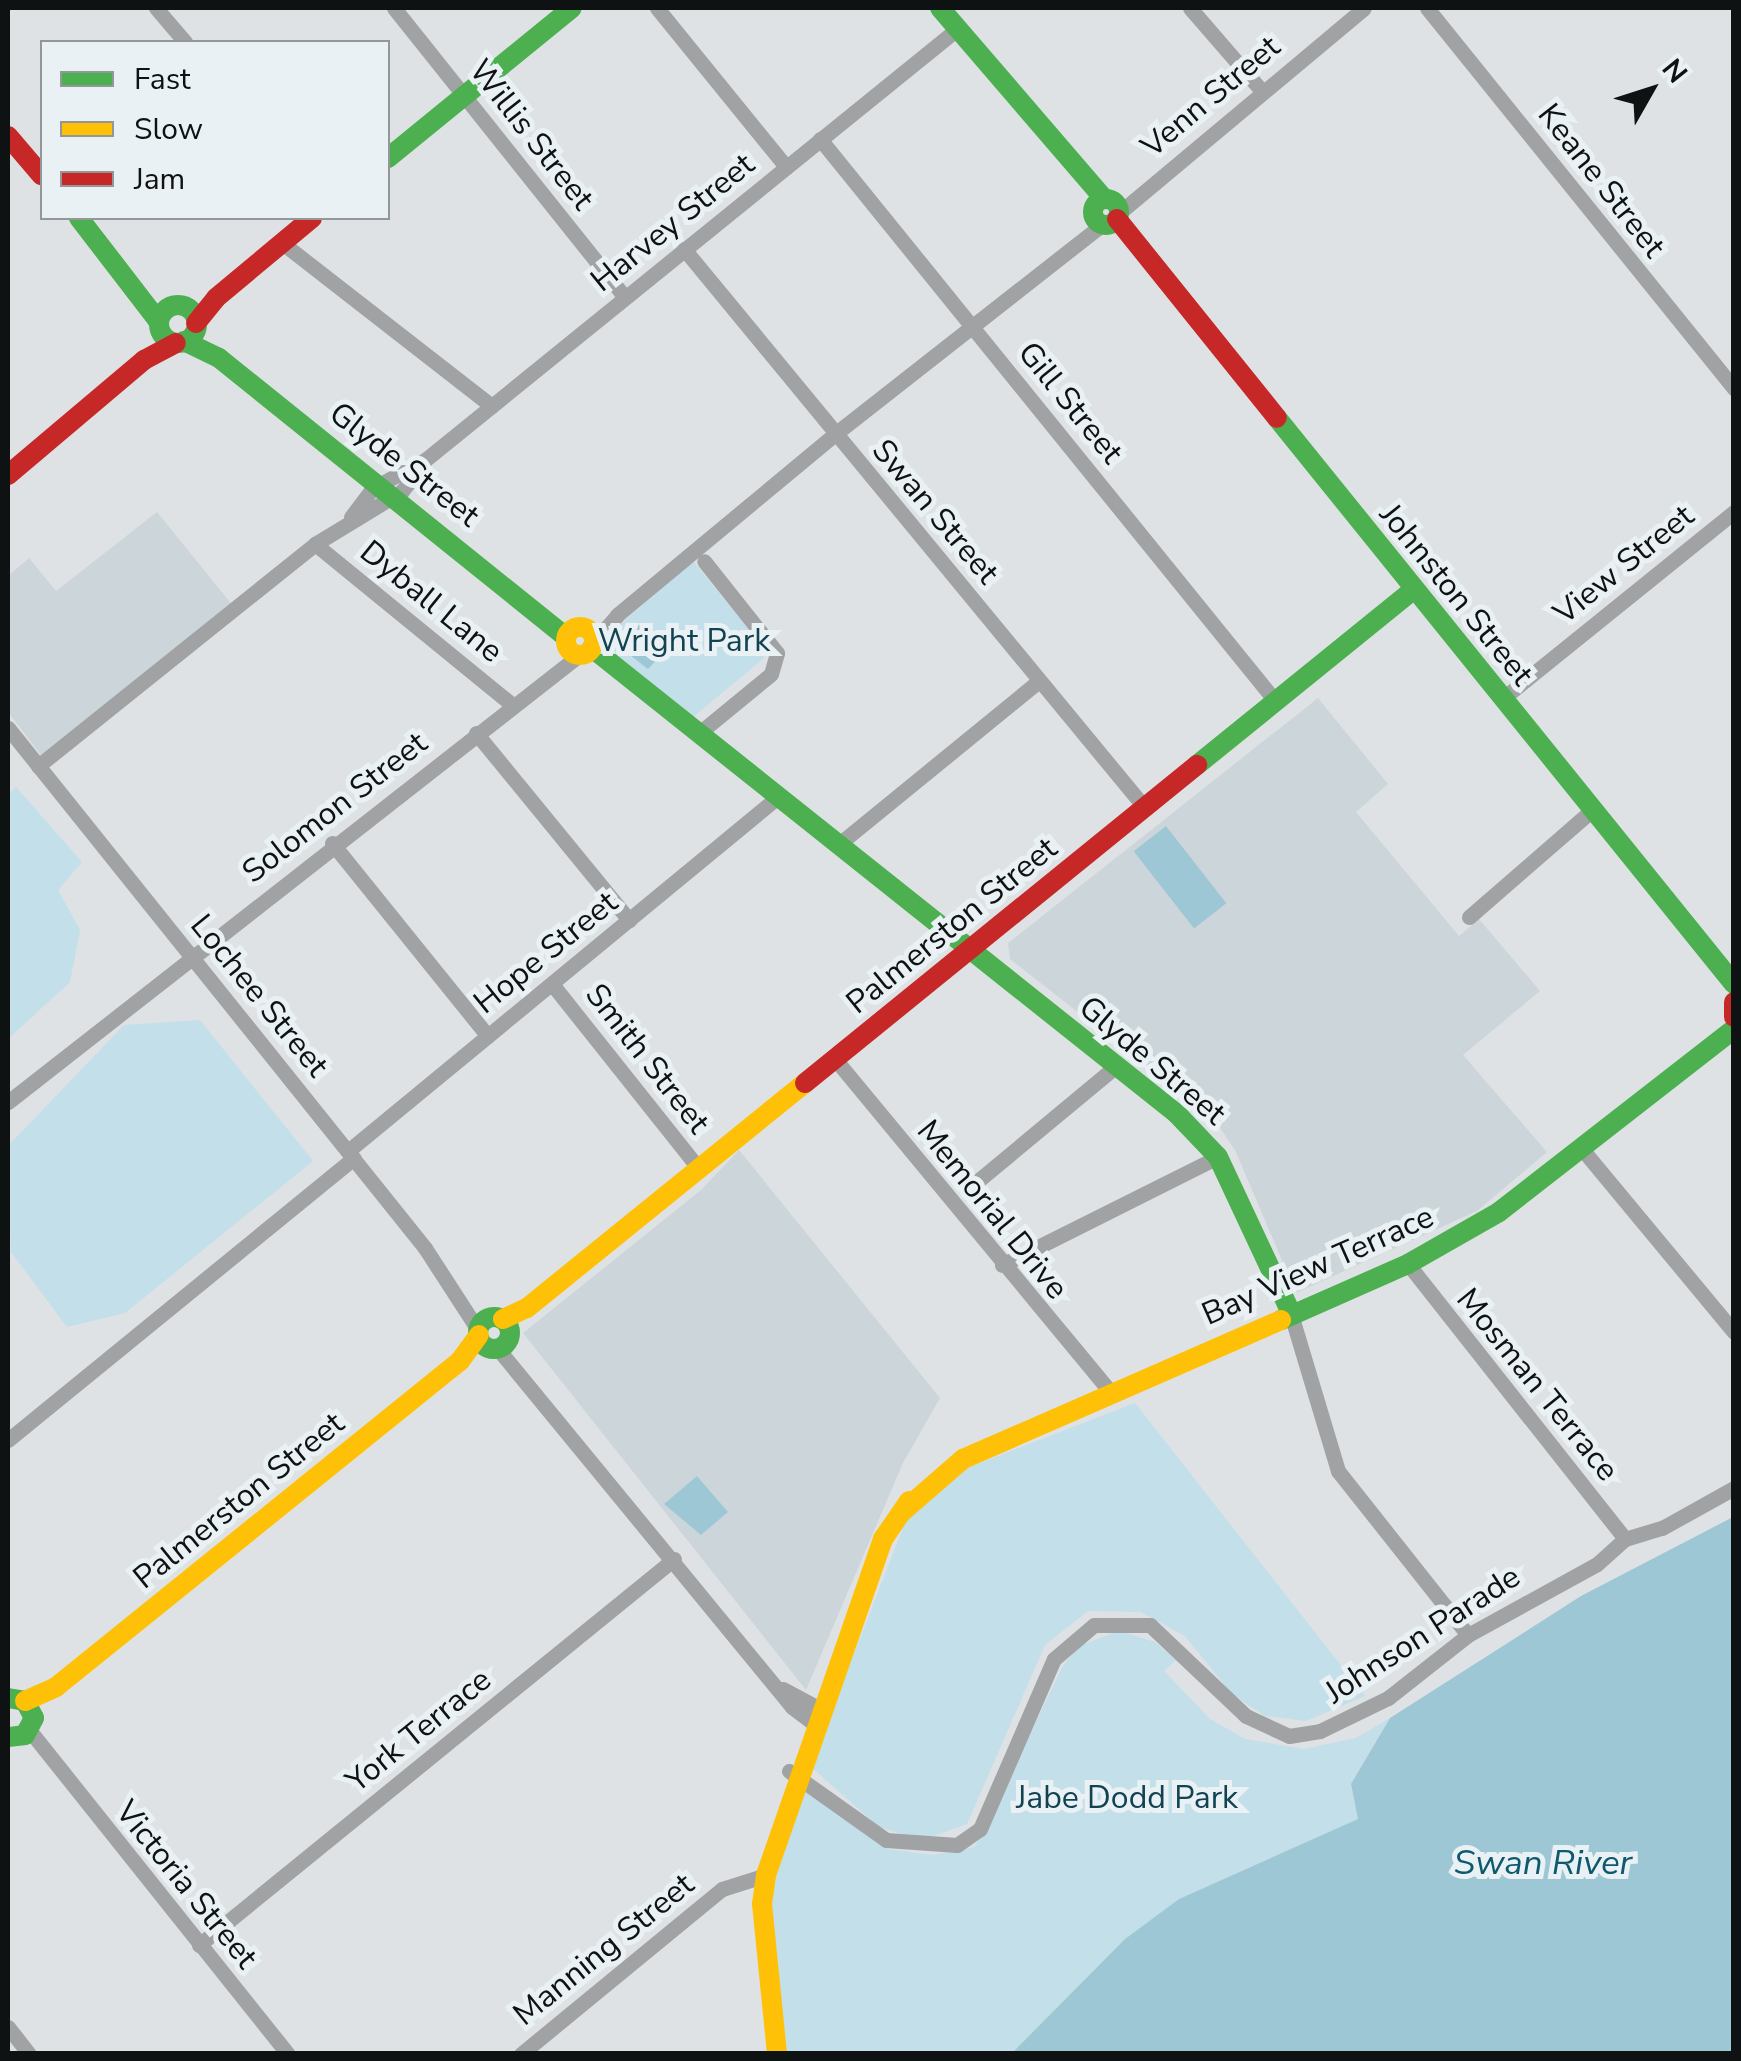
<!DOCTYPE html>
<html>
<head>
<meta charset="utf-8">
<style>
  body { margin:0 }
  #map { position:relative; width:1741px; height:2061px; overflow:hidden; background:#dee2e4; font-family:"Nunito Sans",sans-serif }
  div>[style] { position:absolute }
  .built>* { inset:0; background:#ccd6da }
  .green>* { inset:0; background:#c2dfea }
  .water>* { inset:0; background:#9ec7d5; transform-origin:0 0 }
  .street>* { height:15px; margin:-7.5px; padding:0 7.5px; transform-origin:7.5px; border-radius:7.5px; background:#a1a2a3 }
  .fast>* { height:20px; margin:-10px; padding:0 10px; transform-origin:10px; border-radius:10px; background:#4caf50 }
  .fast>.ring { margin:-10px; padding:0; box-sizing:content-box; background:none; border:20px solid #4caf50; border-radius:50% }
  .slow>* { height:20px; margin:-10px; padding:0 10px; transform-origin:10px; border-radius:10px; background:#ffc107 }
  .slow>.ring { margin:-10px; padding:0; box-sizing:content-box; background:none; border:20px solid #ffc107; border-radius:50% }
  .jam>* { height:20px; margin:-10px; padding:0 10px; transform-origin:10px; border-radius:10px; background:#c62828 }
  span { translate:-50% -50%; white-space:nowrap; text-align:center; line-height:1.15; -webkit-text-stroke:10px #e9f1f4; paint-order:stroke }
  .street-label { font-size:32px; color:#0f1213 }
  .park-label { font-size:32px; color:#124352 }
  .water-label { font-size:35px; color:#0d596e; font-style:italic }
  .frame { position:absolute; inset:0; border:10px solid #0f1213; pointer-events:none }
  .legend { position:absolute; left:40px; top:40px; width:350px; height:180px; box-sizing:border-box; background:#e9f1f4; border:2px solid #92989a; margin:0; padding:12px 18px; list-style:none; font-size:30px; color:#0f1213 }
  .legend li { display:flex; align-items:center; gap:20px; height:50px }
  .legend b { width:50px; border:2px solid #92989a }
  .north { position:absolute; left:1601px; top:40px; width:100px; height:100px; -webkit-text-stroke:8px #e9f1f4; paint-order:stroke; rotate:51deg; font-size:28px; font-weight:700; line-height:40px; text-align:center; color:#0f1213 }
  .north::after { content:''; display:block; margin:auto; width:35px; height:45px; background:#0f1213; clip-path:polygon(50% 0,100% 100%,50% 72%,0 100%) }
</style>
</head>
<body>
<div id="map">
  <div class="built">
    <div style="clip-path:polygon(157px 512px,234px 607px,44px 759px,8px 712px,8px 576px,29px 558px,56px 591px)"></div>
    <div style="clip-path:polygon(1318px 698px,1388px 784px,1356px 812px,1459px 936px,1479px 919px,1540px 991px,1463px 1055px,1547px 1152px,1477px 1211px,1296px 1293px,1235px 1150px,1214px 1119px,1010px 959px,1008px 943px)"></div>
    <div style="clip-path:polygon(739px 1150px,940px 1398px,903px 1463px,806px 1690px,523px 1333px,701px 1190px)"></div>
  </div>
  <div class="green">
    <div style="clip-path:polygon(693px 561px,765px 649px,763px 659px,693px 717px,612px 656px,606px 637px)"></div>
    <div style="clip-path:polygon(16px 787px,82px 862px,58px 890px,80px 930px,70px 982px,8px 1039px,8px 795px)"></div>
    <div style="clip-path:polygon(200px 1020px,313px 1161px,125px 1313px,67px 1327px,11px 1252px,8px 1146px,124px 1025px)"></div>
    <div style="clip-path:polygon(1135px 1403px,1365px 1696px,1306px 1721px,1265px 1716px,1232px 1694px,1185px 1636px,1141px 1612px,1088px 1611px,1045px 1645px,967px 1824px,922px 1840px,879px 1827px,810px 1766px,912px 1505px,936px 1480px)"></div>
    <div style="clip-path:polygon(1119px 1631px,1155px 1642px,1176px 1660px,1164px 1671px,1210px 1719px,1245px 1739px,1304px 1749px,1356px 1738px,1390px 1718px,1351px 1784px,1358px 1819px,1179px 1899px,1125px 1939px,1012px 2053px,786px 2054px,771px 1926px,773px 1883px,805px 1792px,887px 1849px,933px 1855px,975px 1847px,1063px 1666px,1079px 1646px)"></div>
  </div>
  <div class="water">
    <div style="clip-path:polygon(637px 623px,667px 649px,648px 669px,621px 648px,619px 638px)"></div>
    <div style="left:1166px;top:826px;width:98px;height:41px;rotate:52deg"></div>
    <div style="clip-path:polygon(697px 1476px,728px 1512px,701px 1535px,664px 1504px)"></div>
    <div style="clip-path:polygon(1733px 1517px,1733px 2053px,1012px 2053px,1125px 1939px,1179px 1899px,1358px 1819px,1351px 1784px,1390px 1718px,1581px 1596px)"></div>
  </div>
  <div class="street">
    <div style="left:156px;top:8px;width:45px;rotate:49.5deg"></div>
    <div style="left:394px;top:8px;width:370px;rotate:51.4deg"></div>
    <div style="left:657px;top:8px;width:205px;rotate:50.9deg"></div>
    <div style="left:1190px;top:8px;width:108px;rotate:49.1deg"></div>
    <div style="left:1427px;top:8px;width:489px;rotate:51.1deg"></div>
    <div style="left:820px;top:139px;width:725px;rotate:50.99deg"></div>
    <div style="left:1119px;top:213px;width:319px;rotate:-39.9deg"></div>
    <div style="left:281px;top:242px;width:267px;rotate:37.9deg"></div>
    <div style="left:684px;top:249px;width:725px;rotate:50.49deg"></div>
    <div style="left:351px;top:517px;width:36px;rotate:-53deg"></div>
    <div style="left:373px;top:488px;width:59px;rotate:-28.3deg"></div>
    <div style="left:425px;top:460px;width:685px;rotate:-39.01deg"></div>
    <div style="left:315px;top:544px;width:253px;rotate:39.2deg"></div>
    <div style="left:593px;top:643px;width:37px;rotate:-49deg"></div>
    <div style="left:617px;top:615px;width:283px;rotate:-39.7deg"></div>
    <div style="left:835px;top:434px;width:339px;rotate:-38.1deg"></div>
    <div style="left:1502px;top:699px;width:298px;rotate:-38.9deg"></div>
    <div style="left:8px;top:728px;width:667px;rotate:51.27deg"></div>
    <div style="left:425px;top:1248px;width:98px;rotate:57.1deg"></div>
    <div style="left:476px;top:733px;width:242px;rotate:50.7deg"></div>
    <div style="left:698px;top:734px;width:94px;rotate:-39.4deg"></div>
    <div style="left:771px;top:674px;width:22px;rotate:-74deg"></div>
    <div style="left:777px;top:653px;width:117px;rotate:-128.4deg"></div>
    <div style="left:38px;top:766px;width:355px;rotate:-38.7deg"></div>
    <div style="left:315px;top:544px;width:102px;rotate:-31.3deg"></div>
    <div style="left:402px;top:491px;width:24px;rotate:-52deg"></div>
    <div style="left:332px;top:843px;width:248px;rotate:51.1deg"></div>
    <div style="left:839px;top:844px;width:258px;rotate:-39.2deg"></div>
    <div style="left:1469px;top:917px;width:162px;rotate:-41deg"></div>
    <div style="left:552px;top:984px;width:236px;rotate:51.5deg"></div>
    <div style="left:835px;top:1059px;width:432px;rotate:50.4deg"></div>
    <div style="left:8px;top:1102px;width:724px;rotate:-38.04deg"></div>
    <div style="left:1582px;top:1149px;width:238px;rotate:50.3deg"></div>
    <div style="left:348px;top:1151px;width:558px;rotate:-39.48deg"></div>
    <div style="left:974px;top:1184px;width:183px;rotate:-39.7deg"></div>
    <div style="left:1408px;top:1264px;width:350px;rotate:51.7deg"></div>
    <div style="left:1002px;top:1265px;width:241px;rotate:-26.6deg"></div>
    <div style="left:1290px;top:1311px;width:167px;rotate:73.3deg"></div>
    <div style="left:1338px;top:1471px;width:209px;rotate:51.6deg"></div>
    <div style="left:498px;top:1349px;width:463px;rotate:50.6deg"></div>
    <div style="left:792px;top:1707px;width:31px;rotate:37deg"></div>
    <div style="left:8px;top:1440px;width:446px;rotate:-39.2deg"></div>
    <div style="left:783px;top:1689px;width:44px;rotate:28.3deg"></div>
    <div style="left:30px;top:1731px;width:413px;rotate:51.4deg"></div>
    <div style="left:789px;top:1771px;width:119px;rotate:35.4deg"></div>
    <div style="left:886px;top:1840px;width:71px;rotate:4deg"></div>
    <div style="left:957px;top:1845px;width:28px;rotate:-35deg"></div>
    <div style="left:980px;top:1829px;width:185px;rotate:-66.5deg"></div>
    <div style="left:1054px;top:1659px;width:52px;rotate:-40.4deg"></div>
    <div style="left:1094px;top:1625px;width:56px"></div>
    <div style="left:1150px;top:1625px;width:132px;rotate:43.5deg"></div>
    <div style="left:1246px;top:1716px;width:47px;rotate:24.9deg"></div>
    <div style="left:1289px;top:1736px;width:31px;rotate:-9deg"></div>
    <div style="left:1320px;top:1731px;width:76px;rotate:-25.9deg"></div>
    <div style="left:1388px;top:1698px;width:102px;rotate:-38.2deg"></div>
    <div style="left:1468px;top:1635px;width:147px;rotate:-28.8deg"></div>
    <div style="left:1597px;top:1564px;width:38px;rotate:-42deg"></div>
    <div style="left:1625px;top:1539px;width:39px;rotate:-17deg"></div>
    <div style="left:1662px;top:1528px;width:82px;rotate:-29.1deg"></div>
    <div style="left:199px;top:1945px;width:612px;rotate:-39.1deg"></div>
    <div style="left:8px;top:2027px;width:34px;rotate:52deg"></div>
    <div style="left:521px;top:2054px;width:260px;rotate:-39.4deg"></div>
    <div style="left:722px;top:1889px;width:46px;rotate:-17.7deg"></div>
  </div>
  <div class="fast">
    <div style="left:940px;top:8px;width:252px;rotate:49.3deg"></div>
    <div style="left:388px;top:158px;width:237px;rotate:-39.2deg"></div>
    <div class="ring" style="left:1093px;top:199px;width:6px;height:6px"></div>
    <div style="left:79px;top:218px;width:131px;rotate:52.4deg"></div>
    <div class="ring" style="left:159px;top:305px;width:18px;height:18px"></div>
    <div style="left:184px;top:341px;width:39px;rotate:26deg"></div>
    <div style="left:219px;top:358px;width:445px;rotate:38.8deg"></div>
    <div style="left:1277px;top:418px;width:727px;rotate:51.08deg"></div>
    <div style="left:592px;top:648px;width:748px;rotate:38.54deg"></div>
    <div style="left:1177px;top:1114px;width:59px;rotate:46.4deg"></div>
    <div style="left:1218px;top:1157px;width:170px;rotate:64.9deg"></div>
    <div style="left:1197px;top:765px;width:278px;rotate:-39deg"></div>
    <div class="ring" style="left:478px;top:1317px;width:12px;height:12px"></div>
    <div style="left:1281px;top:1320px;width:139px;rotate:-23.8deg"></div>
    <div style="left:1408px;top:1264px;width:105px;rotate:-29.7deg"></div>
    <div style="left:1499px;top:1212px;width:298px;rotate:-37.9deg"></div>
    <div style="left:8px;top:1698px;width:17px;rotate:10deg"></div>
    <div style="left:25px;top:1701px;width:19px;rotate:62deg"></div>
    <div style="left:34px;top:1718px;width:19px;rotate:118deg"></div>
    <div style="left:25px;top:1735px;width:17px;rotate:173deg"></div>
  </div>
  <div class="slow">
    <div class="ring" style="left:566px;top:627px;width:8px;height:8px"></div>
    <div style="left:503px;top:1319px;width:26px;rotate:-25deg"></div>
    <div style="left:527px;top:1308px;width:358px;rotate:-39deg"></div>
    <div style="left:902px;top:1512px;width:81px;rotate:-41deg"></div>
    <div style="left:963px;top:1459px;width:347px;rotate:-23.6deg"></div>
    <div style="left:25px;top:1701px;width:34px;rotate:-24deg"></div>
    <div style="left:56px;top:1687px;width:519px;rotate:-38.9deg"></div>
    <div style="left:460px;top:1361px;width:32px;rotate:-54deg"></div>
    <div style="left:777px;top:2054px;width:151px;rotate:-95.7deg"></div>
    <div style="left:762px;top:1904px;width:29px;rotate:-82deg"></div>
    <div style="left:766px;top:1875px;width:356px;rotate:-70.8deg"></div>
    <div style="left:883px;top:1539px;width:46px;rotate:-55.6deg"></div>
  </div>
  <div class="jam">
    <div style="left:8px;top:136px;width:52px;rotate:49.6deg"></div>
    <div style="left:1117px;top:219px;width:255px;rotate:51.2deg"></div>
    <div style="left:196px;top:323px;width:32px;rotate:-51deg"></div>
    <div style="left:216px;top:298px;width:125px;rotate:-39.8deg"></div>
    <div style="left:8px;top:475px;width:178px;rotate:-40.2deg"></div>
    <div style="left:144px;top:360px;width:36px;rotate:-28deg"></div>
    <div style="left:1734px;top:1002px;width:15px;rotate:90deg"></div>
    <div style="left:805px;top:1083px;width:505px;rotate:-39.05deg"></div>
  </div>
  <div class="street-label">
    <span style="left:1211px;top:97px;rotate:-40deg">Venn Street</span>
    <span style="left:531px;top:135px;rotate:52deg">Willis Street</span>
    <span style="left:1601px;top:181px;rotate:52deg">Keane Street</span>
    <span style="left:673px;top:223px;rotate:-39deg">Harvey Street</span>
    <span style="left:1070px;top:403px;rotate:51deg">Gill Street</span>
    <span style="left:404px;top:465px;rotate:38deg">Glyde Street</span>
    <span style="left:935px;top:512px;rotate:50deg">Swan Street</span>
    <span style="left:1624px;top:565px;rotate:-39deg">View Street</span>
    <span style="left:1456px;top:595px;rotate:51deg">Johnston Street</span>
    <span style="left:431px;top:602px;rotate:39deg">Dyball Lane</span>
    <span style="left:335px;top:808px;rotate:-38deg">Solomon Street</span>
    <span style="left:952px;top:926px;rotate:-39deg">Palmerston Street</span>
    <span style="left:546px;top:953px;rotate:-39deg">Hope Street</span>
    <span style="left:259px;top:996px;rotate:51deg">Lochee Street</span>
    <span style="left:647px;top:1059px;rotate:52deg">Smith Street</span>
    <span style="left:1152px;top:1061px;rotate:40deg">Glyde Street</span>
    <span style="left:992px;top:1210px;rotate:51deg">Memorial Drive</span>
    <span style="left:1318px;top:1266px;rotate:-24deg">Bay View Terrace</span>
    <span style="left:1537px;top:1385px;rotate:51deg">Mosman Terrace</span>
    <span style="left:239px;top:1501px;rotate:-39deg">Palmerston Street</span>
    <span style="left:1423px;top:1635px;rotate:-33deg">Johnson Parade</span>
    <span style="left:419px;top:1731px;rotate:-39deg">York Terrace</span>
    <span style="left:186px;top:1885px;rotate:51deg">Victoria Street</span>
    <span style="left:604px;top:1950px;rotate:-39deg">Manning Street</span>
  </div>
  <div class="park-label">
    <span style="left:684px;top:641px">Wright Park</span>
    <span style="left:1127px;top:1798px">Jabe Dodd Park</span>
  </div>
  <div class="water-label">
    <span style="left:1543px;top:1863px">Swan River</span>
  </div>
  <div class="frame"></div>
  <ul class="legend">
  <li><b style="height:12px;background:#4caf50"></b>Fast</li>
  <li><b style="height:12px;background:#ffc107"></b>Slow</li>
  <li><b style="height:12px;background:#c62828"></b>Jam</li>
  </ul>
  <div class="north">N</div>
</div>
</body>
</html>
